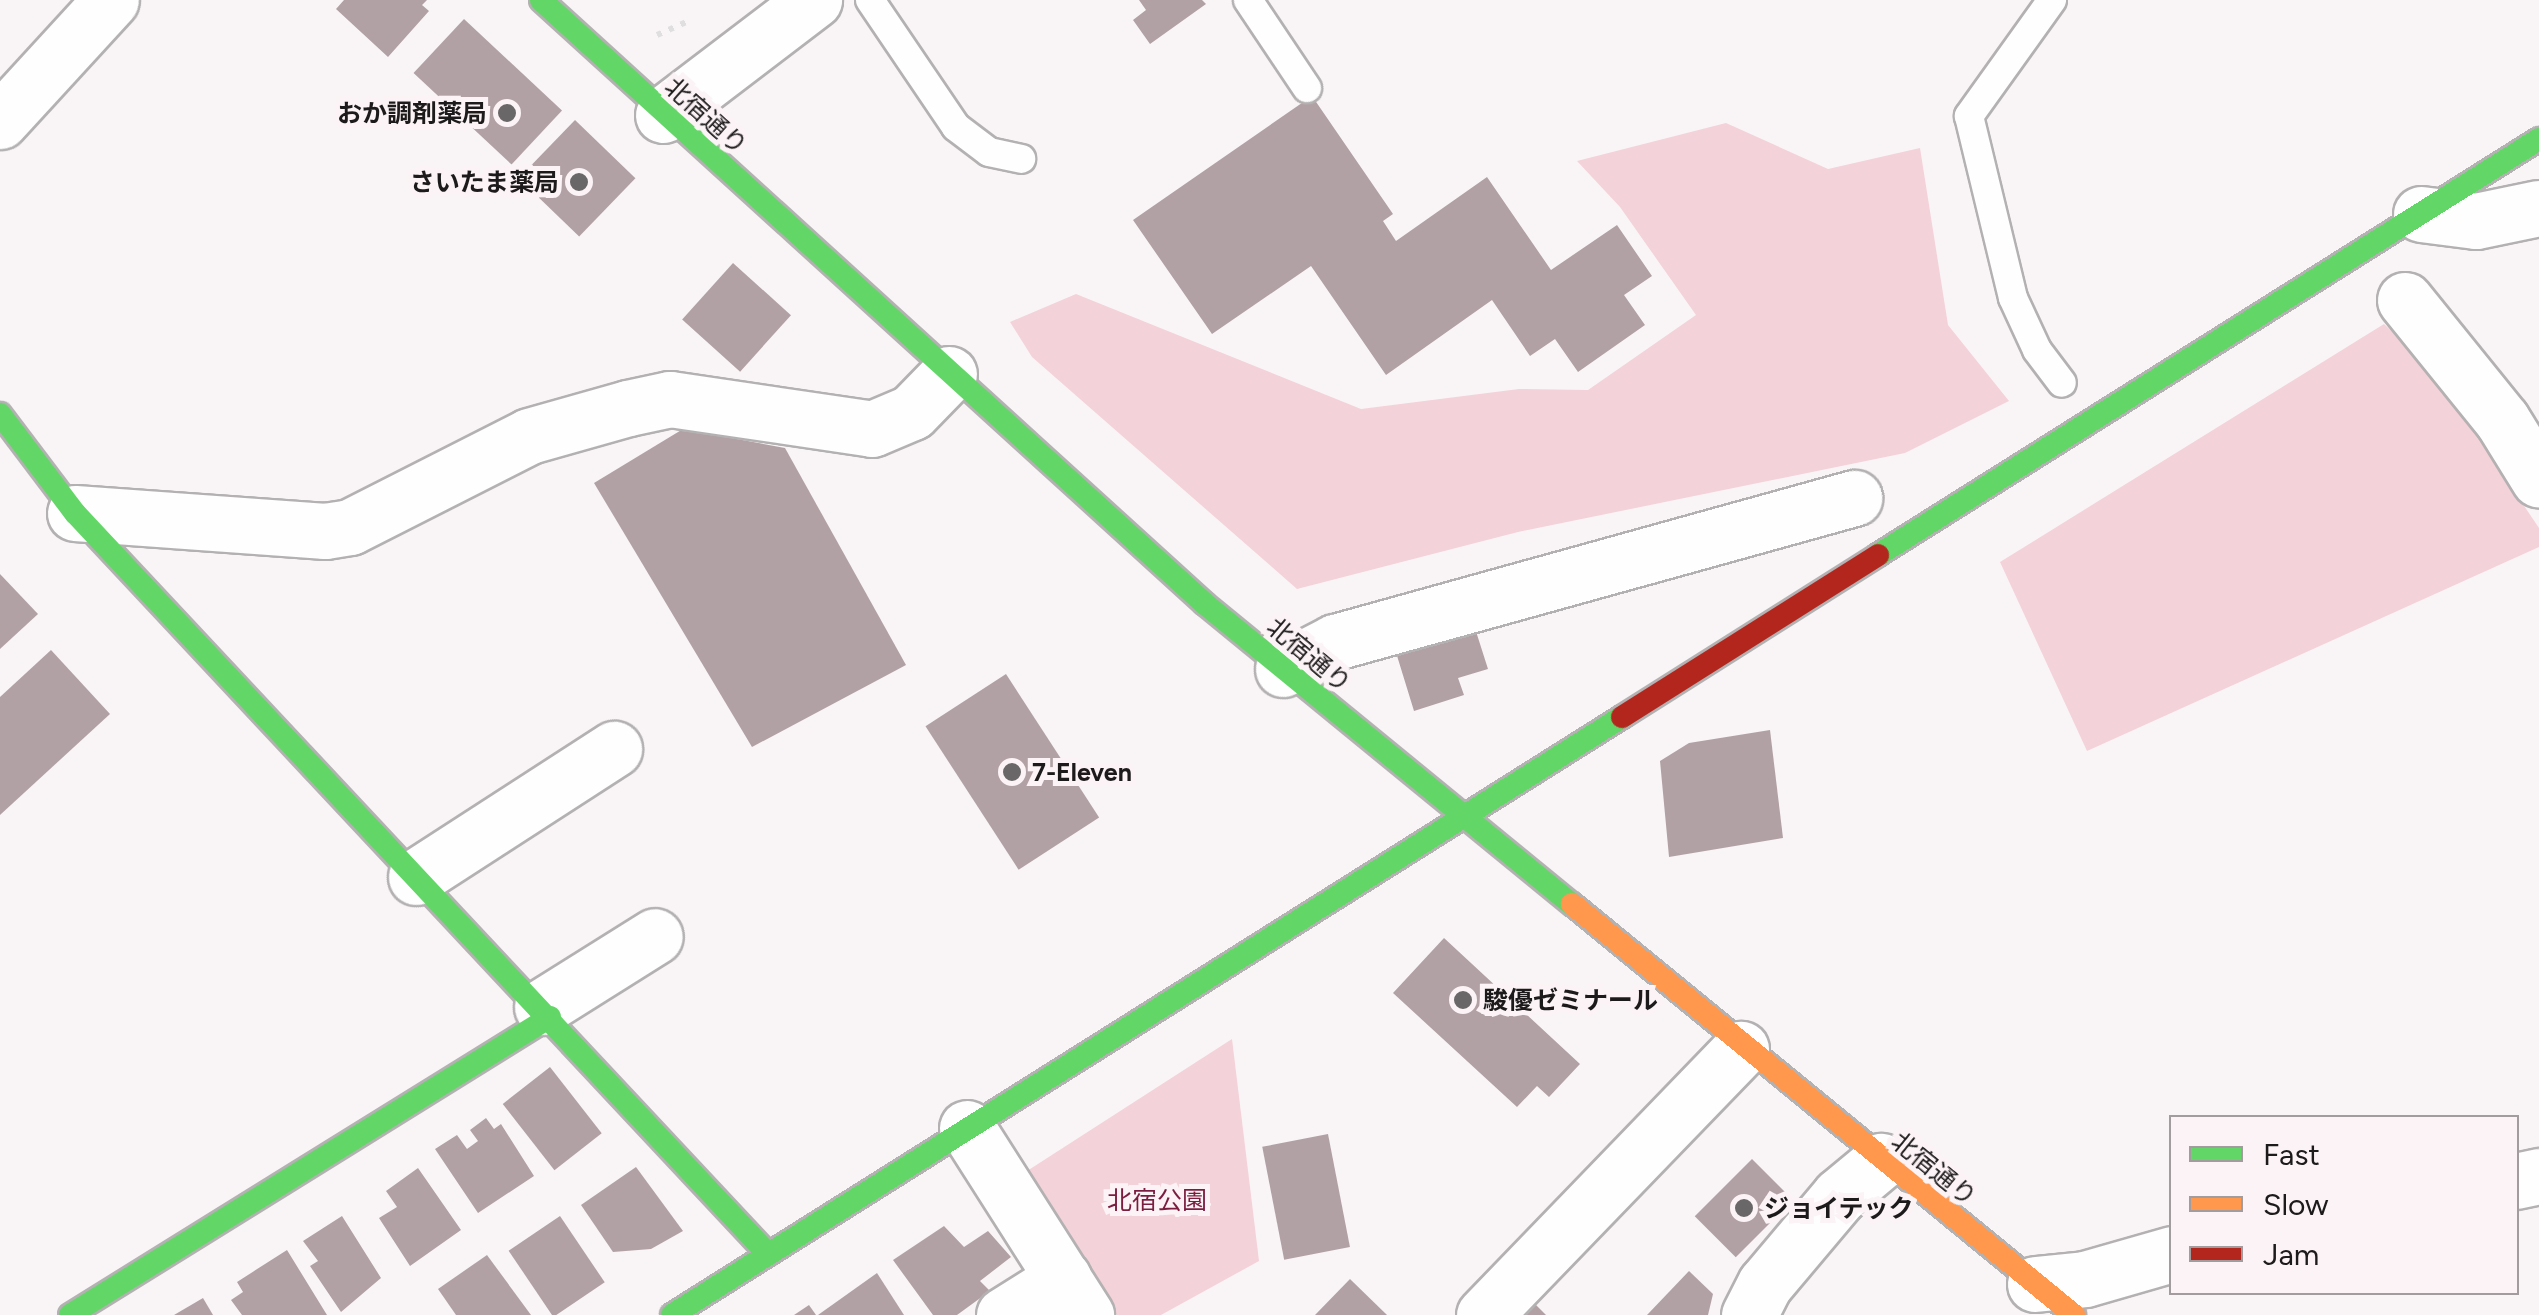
<!DOCTYPE html>
<html>
<head>
<meta charset="utf-8">
<style>
  body { margin:0 }
  #map { position:relative; width:2539px; height:1315px; overflow:hidden; background:#f9f5f6; font-family:Figtree,"Noto Sans JP",sans-serif }
  div>[style] { position:absolute }
  .green>* { inset:0; background:#f4d2d9 }
  .building>* { inset:0; background:#b1a1a5; transform-origin:0 0 }
  .path>* { height:6px; margin-top:-3px; transform-origin:0; background:repeating-linear-gradient(90deg,#e0dfdf 0 5px,transparent 0 13px) }
  .roads { filter:drop-shadow(2px 0 #b4b1b2) drop-shadow(-2px 0 #b4b1b2) drop-shadow(0 2px #b4b1b2) drop-shadow(0 -2px #b4b1b2) }
  .lane>* { height:28px; margin:-14px; padding:0 14px; transform-origin:14px; border-radius:14px; background:#fefefe }
  .street>* { height:55px; margin:-27.5px; padding:0 27.5px; transform-origin:27.5px; border-radius:27.5px; background:#fefefe }
  .fast>* { height:22px; margin:-11px; padding:0 11px; transform-origin:11px; border-radius:11px; background:#63d668 }
  .slow>* { height:22px; margin:-11px; padding:0 11px; transform-origin:11px; border-radius:11px; background:#ff974d }
  .jam>* { height:22px; margin:-11px; padding:0 11px; transform-origin:11px; border-radius:11px; background:#b3261e }
  .dots>* { width:28px; height:28px; translate:-50% -50%; box-sizing:border-box; border:5px solid #fbf3f5; border-radius:50% }
  span { translate:-50% -50%; white-space:nowrap; text-align:center; line-height:1.15; -webkit-text-stroke:10px #fbf3f5; paint-order:stroke }
  .poi-label { font-size:25px; color:#1d1a1b; font-weight:700 }
  .right { translate:-100% -50%; text-align:right }
  .left { translate:0 -50%; text-align:left }
  .street-label { font-size:25px; color:#1d1a1b }
  .park-label { font-size:25px; color:#7b1d3f }
  .legend { position:absolute; left:2169px; top:1115px; width:350px; height:180px; box-sizing:border-box; background:#fbf3f5; border:2px solid #a29c9e; margin:0; padding:12px 18px; list-style:none; font-size:30px; color:#1d1a1b }
  .legend li { display:flex; align-items:center; gap:20px; height:50px }
  .legend b { width:50px; border:2px solid #a29c9e }
</style>
</head>
<body>
<div id="map">
  <div class="green">
    <div style="clip-path:polygon(1726px 123px,1828px 169px,1920px 148px,1948px 325px,2009px 401px,1905px 453px,1518px 532px,1297px 589px,1032px 357px,1010px 322px,1076px 294px,1361px 409px,1519px 389px,1588px 390px,1696px 315px,1620px 207px,1577px 161px)"></div>
    <div style="clip-path:polygon(2384px 324px,2432px 369px,2539px 528px,2539px 547px,2087px 751px,2000px 562px)"></div>
    <div style="clip-path:polygon(1232px 1039px,1259px 1261px,1161px 1315px,1117px 1315px,1027px 1171px)"></div>
  </div>
  <div class="building">
    <div style="clip-path:polygon(344px 0,427px 0,422px 5px,429px 11px,388px 57px,336px 9px)"></div>
    <div style="clip-path:polygon(1139px 0,1202px 0,1206px 4px,1150px 44px,1133px 20px,1146px 10px)"></div>
    <div style="left:464px;top:19px;width:134px;height:74px;rotate:43deg"></div>
    <div style="clip-path:polygon(1312px 96px,1393px 214px,1383px 221px,1396px 241px,1487px 177px,1551px 270px,1617px 225px,1652px 276px,1624px 295px,1645px 325px,1578px 372px,1555px 339px,1530px 356px,1492px 300px,1386px 375px,1311px 266px,1212px 334px,1133px 220px)"></div>
    <div style="left:575px;top:120px;width:84px;height:81px;rotate:44deg"></div>
    <div style="left:733px;top:263px;width:78px;height:76px;rotate:42deg"></div>
    <div style="clip-path:polygon(683px 429px,785px 448px,906px 665px,752px 747px,594px 483px)"></div>
    <div style="clip-path:polygon(0 574px,38px 614px,0 649px)"></div>
    <div style="clip-path:polygon(1473px 622px,1488px 669px,1458px 678px,1464px 695px,1414px 711px,1394px 646px)"></div>
    <div style="clip-path:polygon(51px 650px,110px 714px,0 815px,0 697px)"></div>
    <div style="left:1006px;top:674px;width:171px;height:96px;rotate:57deg"></div>
    <div style="clip-path:polygon(1770px 730px,1783px 838px,1669px 857px,1660px 761px,1689px 743px)"></div>
    <div style="clip-path:polygon(1444px 938px,1580px 1064px,1549px 1097px,1537px 1086px,1517px 1107px,1393px 993px)"></div>
    <div style="left:550px;top:1067px;width:84px;height:60px;rotate:52deg"></div>
    <div style="clip-path:polygon(486px 1118px,494px 1129px,501px 1124px,534px 1176px,478px 1213px,435px 1149px,457px 1135px,467px 1149px,478px 1141px,470px 1130px)"></div>
    <div style="left:1328px;top:1134px;width:115px;height:67px;rotate:79deg"></div>
    <div style="left:1752px;top:1159px;width:58px;height:81px;rotate:45deg"></div>
    <div style="clip-path:polygon(636px 1167px,683px 1231px,651px 1249px,613px 1252px,581px 1205px)"></div>
    <div style="clip-path:polygon(418px 1168px,461px 1230px,410px 1266px,379px 1218px,397px 1207px,386px 1191px)"></div>
    <div style="clip-path:polygon(342px 1216px,381px 1278px,341px 1312px,310px 1266px,318px 1261px,303px 1241px)"></div>
    <div style="left:560px;top:1216px;width:80px;height:62px;rotate:56deg"></div>
    <div style="clip-path:polygon(944px 1226px,964px 1247px,988px 1231px,1011px 1257px,980px 1281px,990px 1291px,957px 1315px,933px 1315px,893px 1260px)"></div>
    <div style="clip-path:polygon(287px 1250px,327px 1315px,242px 1315px,231px 1300px,243px 1292px,237px 1282px)"></div>
    <div style="clip-path:polygon(487px 1255px,531px 1315px,456px 1315px,438px 1289px)"></div>
    <div style="clip-path:polygon(1689px 1271px,1713px 1294px,1708px 1315px,1647px 1315px)"></div>
    <div style="clip-path:polygon(877px 1273px,904px 1315px,818px 1315px)"></div>
    <div style="clip-path:polygon(1350px 1279px,1387px 1315px,1315px 1315px)"></div>
    <div style="clip-path:polygon(203px 1298px,213px 1315px,174px 1315px)"></div>
    <div style="clip-path:polygon(1532px 1301px,1546px 1315px,1517px 1315px)"></div>
    <div style="clip-path:polygon(809px 1305px,816px 1315px,794px 1315px)"></div>
  </div>
  <div class="path">
    <div style="left:657px;top:35px;width:37px;rotate:-24deg"></div>
  </div>
  <div class="roads">
    <div class="lane">
      <div style="left:870px;top:0;width:153px;rotate:55.9deg"></div>
      <div style="left:956px;top:127px;width:41px;rotate:37.1deg"></div>
      <div style="left:989px;top:152px;width:33px;rotate:12deg"></div>
      <div style="left:1248px;top:0;width:106px;rotate:56.2deg"></div>
      <div style="left:2052px;top:0;width:143px;rotate:125.6deg"></div>
      <div style="left:1969px;top:116px;width:187px;rotate:76.4deg"></div>
      <div style="left:2013px;top:298px;width:57px;rotate:65.2deg"></div>
      <div style="left:2037px;top:350px;width:41px;rotate:52.9deg"></div>
    </div>
    <div class="street">
      <div style="left:663px;top:115px;width:190px;rotate:-37.3deg"></div>
      <div style="left:0;top:121px;width:164px;rotate:-47.5deg"></div>
      <div style="left:2421px;top:214px;width:55px;rotate:7.3deg"></div>
      <div style="left:2476px;top:221px;width:64px;rotate:-11.7deg"></div>
      <div style="left:2405px;top:300px;width:154px;rotate:51.1deg"></div>
      <div style="left:2502px;top:420px;width:70px;rotate:58.3deg"></div>
      <div style="left:75px;top:513px;width:251px;rotate:4.1deg"></div>
      <div style="left:325px;top:531px;width:25px;rotate:-9deg"></div>
      <div style="left:350px;top:527px;width:201px;rotate:-26.9deg"></div>
      <div style="left:529px;top:436px;width:103px;rotate:-15.8deg"></div>
      <div style="left:628px;top:408px;width:43px;rotate:-12.1deg"></div>
      <div style="left:670px;top:399px;width:204px;rotate:8.4deg"></div>
      <div style="left:872px;top:429px;width:43px;rotate:-23deg"></div>
      <div style="left:912px;top:412px;width:53px;rotate:-45.8deg"></div>
      <div style="left:1283px;top:669px;width:59px;rotate:-27.4deg"></div>
      <div style="left:1335px;top:642px;width:539px;rotate:-15.51deg"></div>
      <div style="left:416px;top:877px;width:236px;rotate:-32.9deg"></div>
      <div style="left:542px;top:1007px;width:133px;rotate:-32.1deg"></div>
      <div style="left:967px;top:1128px;width:222px;rotate:57.5deg"></div>
      <div style="left:2516px;top:1181px;width:24px;rotate:-12deg"></div>
      <div style="left:2035px;top:1284px;width:50px;rotate:-5.7deg"></div>
      <div style="left:2085px;top:1279px;width:91px;rotate:-16deg"></div>
      <div style="left:1004px;top:1315px;width:70px;rotate:-32.1deg"></div>
      <div style="left:1484px;top:1315px;width:370px;rotate:-46deg"></div>
      <div style="left:1749px;top:1315px;width:35px;rotate:-63deg"></div>
      <div style="left:1765px;top:1284px;width:115px;rotate:-49.9deg"></div>
      <div style="left:1839px;top:1196px;width:55px;rotate:-39.8deg"></div>
    </div>
    <div class="fast">
      <div style="left:541px;top:0;width:898px;rotate:42.29deg"></div>
      <div style="left:1205px;top:604px;width:474px;rotate:39.3deg"></div>
      <div style="left:0;top:414px;width:124px;rotate:52.9deg"></div>
      <div style="left:75px;top:513px;width:1015px;rotate:46.92deg"></div>
      <div style="left:1878px;top:555px;width:781px;rotate:-32.18deg"></div>
      <div style="left:70px;top:1315px;width:565px;rotate:-31.83deg"></div>
      <div style="left:672px;top:1315px;width:1123px;rotate:-32.19deg"></div>
    </div>
    <div class="slow">
      <div style="left:1572px;top:904px;width:649px;rotate:39.31deg"></div>
    </div>
    <div class="jam">
      <div style="left:1622px;top:717px;width:303px;rotate:-32.3deg"></div>
    </div>
  </div>
  <div class="dots">
    <div style="left:507px;top:113px;background:#6a6768"></div>
    <div style="left:579px;top:182px;background:#6a6768"></div>
    <div style="left:1012px;top:772px;background:#6a6768"></div>
    <div style="left:1463px;top:1000px;background:#6a6768"></div>
    <div style="left:1744px;top:1208px;background:#6a6768"></div>
  </div>
  <div class="poi-label">
    <span class="right" style="left:487px;top:113px">おか調剤薬局</span>
    <span class="right" style="left:559px;top:182px">さいたま薬局</span>
    <span class="left" style="left:1032px;top:772px">7-Eleven</span>
    <span class="left" style="left:1483px;top:1000px">駿優ゼミナール</span>
    <span class="left" style="left:1764px;top:1208px">ジョイテック</span>
  </div>
  <div class="street-label">
    <span style="left:706px;top:116px;rotate:42deg">北宿通り</span>
    <span style="left:1309px;top:655px;rotate:40deg">北宿通り</span>
    <span style="left:1934px;top:1169px;rotate:39deg">北宿通り</span>
  </div>
  <div class="park-label">
    <span style="left:1157px;top:1200px">北宿公園</span>
  </div>
  <ul class="legend">
  <li><b style="height:12px;background:#63d668"></b>Fast</li>
  <li><b style="height:12px;background:#ff974d"></b>Slow</li>
  <li><b style="height:12px;background:#b3261e"></b>Jam</li>
  </ul>
</div>
</body>
</html>
